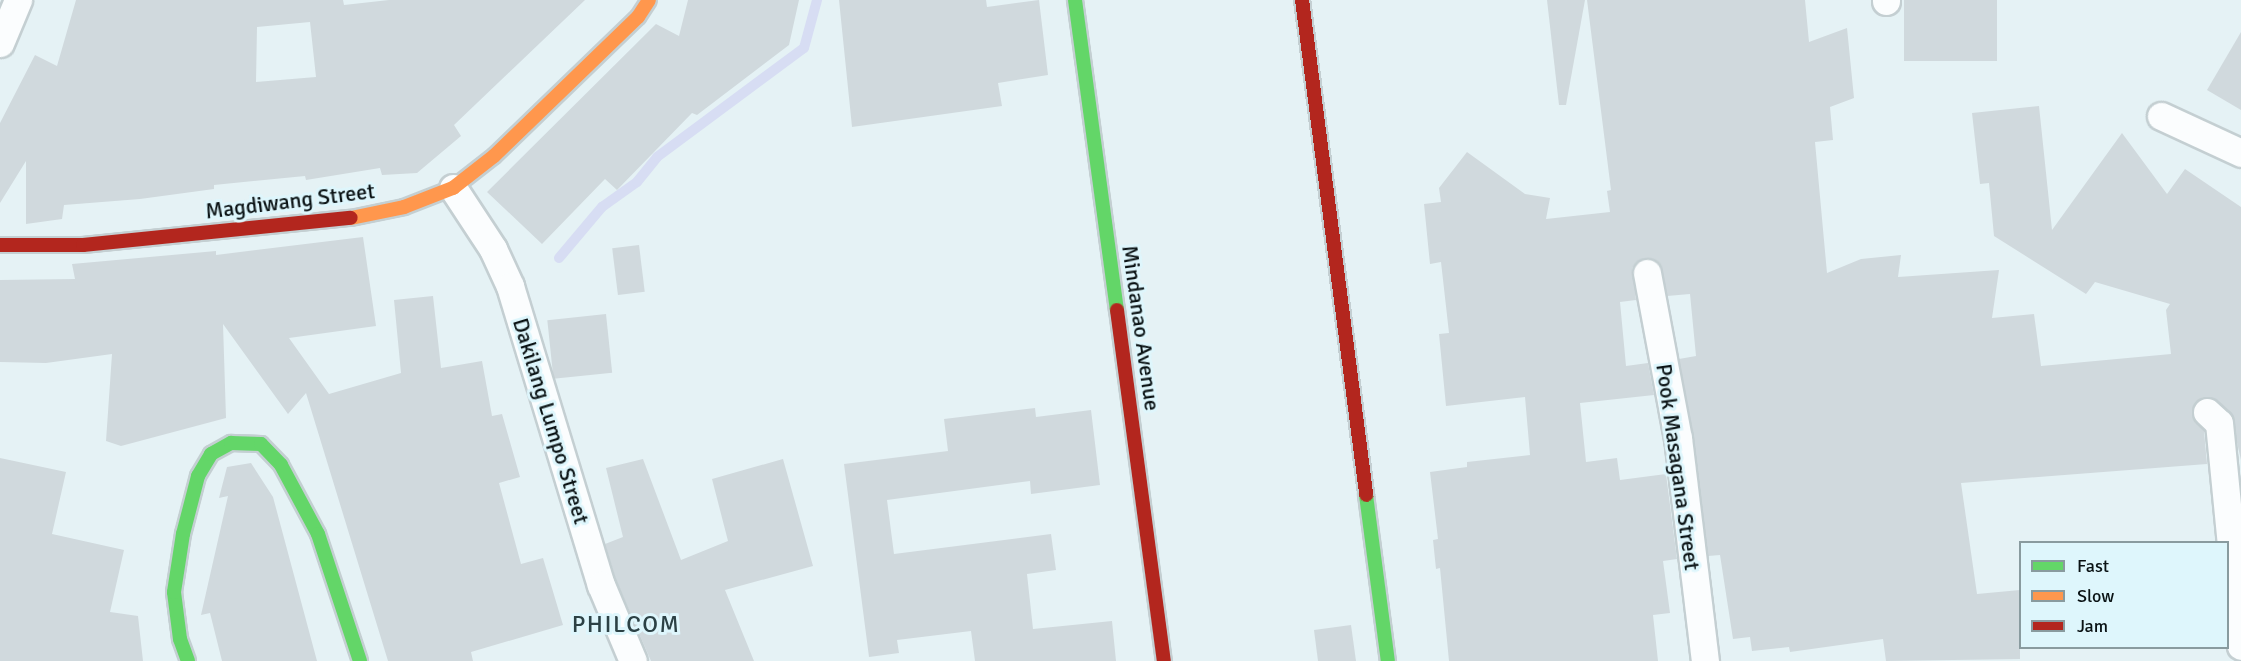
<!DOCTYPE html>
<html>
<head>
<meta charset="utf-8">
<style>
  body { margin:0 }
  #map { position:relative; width:2241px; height:661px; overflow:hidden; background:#e5f2f5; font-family:Signika,sans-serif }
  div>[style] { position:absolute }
  .stream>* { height:10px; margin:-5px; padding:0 5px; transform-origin:5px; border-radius:5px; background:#d7ddf3 }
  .building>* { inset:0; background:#d0d9dd; transform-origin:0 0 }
  .roads { filter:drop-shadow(2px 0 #c4cfd2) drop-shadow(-2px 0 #c4cfd2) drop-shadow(0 2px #c4cfd2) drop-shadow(0 -2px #c4cfd2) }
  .street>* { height:27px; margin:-13.5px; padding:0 13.5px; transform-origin:13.5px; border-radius:13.5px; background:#fbfdfe }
  .fast>* { height:14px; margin:-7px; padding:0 7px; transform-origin:7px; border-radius:7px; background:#63d668 }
  .slow>* { height:14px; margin:-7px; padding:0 7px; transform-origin:7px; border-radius:7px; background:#ff974d }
  .jam>* { height:14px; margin:-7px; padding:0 7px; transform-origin:7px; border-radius:7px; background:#b3261e }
  span { translate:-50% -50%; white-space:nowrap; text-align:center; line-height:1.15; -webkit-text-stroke:6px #def6fc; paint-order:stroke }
  .street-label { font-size:22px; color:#0a1214 }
  .neighbourhood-label { font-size:24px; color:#2c4145; letter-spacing:1.5px }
  .legend { position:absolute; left:2019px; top:541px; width:210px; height:108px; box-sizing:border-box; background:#def6fc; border:2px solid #899b9f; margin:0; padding:8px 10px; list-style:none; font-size:18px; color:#0a1214 }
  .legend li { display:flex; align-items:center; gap:12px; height:30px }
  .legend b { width:30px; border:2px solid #899b9f }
</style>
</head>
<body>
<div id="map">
  <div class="stream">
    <div style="left:559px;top:258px;width:67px;rotate:-49.9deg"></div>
    <div style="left:602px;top:207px;width:43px;rotate:-35.5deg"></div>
    <div style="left:637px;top:182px;width:32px;rotate:-51deg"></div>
    <div style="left:657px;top:157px;width:183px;rotate:-36.6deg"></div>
    <div style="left:804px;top:48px;width:50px;rotate:-74.8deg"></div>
  </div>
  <div class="building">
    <div style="clip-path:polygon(evenodd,76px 0,343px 0,344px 5px,389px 0,585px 0,454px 125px,461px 136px,417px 173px,382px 175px,380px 168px,306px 180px,305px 176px,214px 185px,214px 189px,140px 199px,64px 205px,62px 219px,26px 224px,26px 161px,0 203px,0 123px,35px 55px,57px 66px,76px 0,310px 22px,316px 77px,256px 82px,257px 27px,310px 22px)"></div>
    <div style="clip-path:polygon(688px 0,799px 0,789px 45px,697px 115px,692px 113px,617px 190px,605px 179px,542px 244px,487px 192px,656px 24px,679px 36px)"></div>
    <div style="clip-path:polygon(839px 0,986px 0,987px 7px,1039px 0,1048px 75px,998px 83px,1002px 106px,852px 127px)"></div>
    <div style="clip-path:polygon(1547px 0,1585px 0,1566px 105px,1559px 105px)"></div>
    <div style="clip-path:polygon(1587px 0,1805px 0,1809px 42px,1847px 28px,1854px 98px,1830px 107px,1833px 140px,1815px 142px,1827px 273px,1861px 259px,1901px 255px,1898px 277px,1999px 270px,1992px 318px,2034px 314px,2041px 366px,2171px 354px,2166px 310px,2170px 304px,2095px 282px,2086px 294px,1994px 236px,1989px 183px,1980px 184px,1972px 113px,2039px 106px,2052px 230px,2122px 133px,2167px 194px,2185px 169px,2241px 207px,2241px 460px,2230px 412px,2217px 400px,2203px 397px,2195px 402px,2192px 416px,2204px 431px,2207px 464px,1961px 483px,1977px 594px,2020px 590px,2020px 659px,1886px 661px,1883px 639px,1790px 652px,1789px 647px,1752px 651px,1750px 637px,1733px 639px,1720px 555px,1708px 556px,1693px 435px,1679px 359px,1696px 356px,1690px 294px,1667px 296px,1659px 263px,1644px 258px,1632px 268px,1636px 300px,1620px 302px,1626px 366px,1648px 363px,1654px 395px,1580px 403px,1586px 462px,1617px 458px,1620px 480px,1666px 474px,1677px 559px,1663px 561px,1670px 613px,1653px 615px,1658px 661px,1449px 661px,1440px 568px,1436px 569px,1433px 540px,1438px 539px,1430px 472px,1467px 467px,1467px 462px,1530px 455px,1525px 397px,1446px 406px,1439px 334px,1449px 333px,1441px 262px,1430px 264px,1424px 204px,1441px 202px,1439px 188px,1467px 152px,1525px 194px,1550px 198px,1546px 219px,1610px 212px,1607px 191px,1611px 190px)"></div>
    <div style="left:1904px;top:0;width:93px;height:61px"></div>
    <div style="clip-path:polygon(2241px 32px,2241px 110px,2207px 90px)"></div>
    <div style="clip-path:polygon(363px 237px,376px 326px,289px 338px,329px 394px,401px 373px,394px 300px,433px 296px,441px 368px,482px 361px,492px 416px,502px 414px,520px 477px,499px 483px,521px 564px,543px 558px,563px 625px,471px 652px,473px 661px,388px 661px,306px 393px,288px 414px,223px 324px,226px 418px,121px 446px,106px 441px,112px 354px,46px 363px,0 362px,0 280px,75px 279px,72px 264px,216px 251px,216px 255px)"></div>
    <div style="left:639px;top:245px;width:47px;height:27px;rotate:83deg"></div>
    <div style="left:606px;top:314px;width:59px;height:59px;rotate:84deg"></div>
    <div style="clip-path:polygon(1035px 408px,1036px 417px,1091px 410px,1100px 485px,1031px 494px,1030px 481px,887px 500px,894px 554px,1051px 534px,1056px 570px,1027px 574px,1033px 629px,1112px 621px,1116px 661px,975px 661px,971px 631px,897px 640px,899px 653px,869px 657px,844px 464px,948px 451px,944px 419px)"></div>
    <div style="clip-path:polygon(0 458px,66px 472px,52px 534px,124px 550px,110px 612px,138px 616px,143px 661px,0 661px)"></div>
    <div style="clip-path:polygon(643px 459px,681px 560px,728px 541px,712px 479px,783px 459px,813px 566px,725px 590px,754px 661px,651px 661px,616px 580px,605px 544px,623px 537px,606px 468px)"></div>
    <div style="clip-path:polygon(251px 463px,273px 497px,317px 661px,222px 661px,210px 613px,201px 615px,228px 496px,219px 498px,227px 467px)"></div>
    <div style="clip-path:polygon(1351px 625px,1356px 661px,1318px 661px,1314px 630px)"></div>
  </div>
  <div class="roads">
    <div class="street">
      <div style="left:1886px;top:0;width:1px;rotate:90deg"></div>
      <div style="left:0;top:43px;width:47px;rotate:-67.3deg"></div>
      <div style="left:2161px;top:116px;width:88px;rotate:24.8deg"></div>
      <div style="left:453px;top:188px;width:73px;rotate:56.7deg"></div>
      <div style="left:493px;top:249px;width:41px;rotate:65.3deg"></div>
      <div style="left:510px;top:286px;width:313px;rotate:73.1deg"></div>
      <div style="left:601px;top:585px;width:82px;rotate:67.2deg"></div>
      <div style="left:1647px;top:273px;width:168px;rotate:79.4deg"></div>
      <div style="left:1678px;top:438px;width:225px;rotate:83.1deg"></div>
      <div style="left:2207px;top:412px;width:16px;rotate:43deg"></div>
      <div style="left:2219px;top:423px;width:224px;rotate:84.4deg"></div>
    </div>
    <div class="fast">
      <div style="left:1075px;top:0;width:313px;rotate:82.3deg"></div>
      <div style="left:1366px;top:495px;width:167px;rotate:82.5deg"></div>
      <div style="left:188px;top:661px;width:23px;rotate:-110deg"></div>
      <div style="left:180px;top:639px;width:47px;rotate:-97.3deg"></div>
      <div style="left:174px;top:592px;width:59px;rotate:-81.2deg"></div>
      <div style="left:183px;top:534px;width:60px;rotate:-75.5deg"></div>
      <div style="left:198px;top:476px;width:26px;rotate:-59deg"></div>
      <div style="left:211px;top:454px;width:23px;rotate:-29deg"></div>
      <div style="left:231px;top:443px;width:30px;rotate:2deg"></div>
      <div style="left:261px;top:444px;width:29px;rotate:46deg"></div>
      <div style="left:281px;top:465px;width:78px;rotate:61.8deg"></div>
      <div style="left:318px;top:534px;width:134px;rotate:71.7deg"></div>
    </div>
    <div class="slow">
      <div style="left:351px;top:218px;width:54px;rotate:-11.7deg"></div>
      <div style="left:404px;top:207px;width:53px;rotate:-21.2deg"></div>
      <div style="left:453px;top:188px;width:52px;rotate:-38deg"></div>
      <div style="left:494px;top:156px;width:200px;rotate:-44deg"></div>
      <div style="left:638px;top:17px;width:20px;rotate:-57deg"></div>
    </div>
    <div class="jam">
      <div style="left:1302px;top:0;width:499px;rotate:82.6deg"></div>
      <div style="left:0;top:245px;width:83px"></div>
      <div style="left:83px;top:245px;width:269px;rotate:-5.8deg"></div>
      <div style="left:1117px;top:310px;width:354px;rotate:82.4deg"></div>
    </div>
  </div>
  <div class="street-label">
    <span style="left:290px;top:201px;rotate:-7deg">Magdiwang Street</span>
    <span style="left:1141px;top:328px;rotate:82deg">Mindanao Avenue</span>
    <span style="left:551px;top:421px;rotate:73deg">Dakilang Lumpo Street</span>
    <span style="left:1678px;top:467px;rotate:82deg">Pook Masagana Street</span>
  </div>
  <div class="neighbourhood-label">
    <span style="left:626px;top:625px">PHILCOM</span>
  </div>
  <ul class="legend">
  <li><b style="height:8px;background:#63d668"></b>Fast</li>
  <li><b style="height:8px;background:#ff974d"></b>Slow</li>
  <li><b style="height:8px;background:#b3261e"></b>Jam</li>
  </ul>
</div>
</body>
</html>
